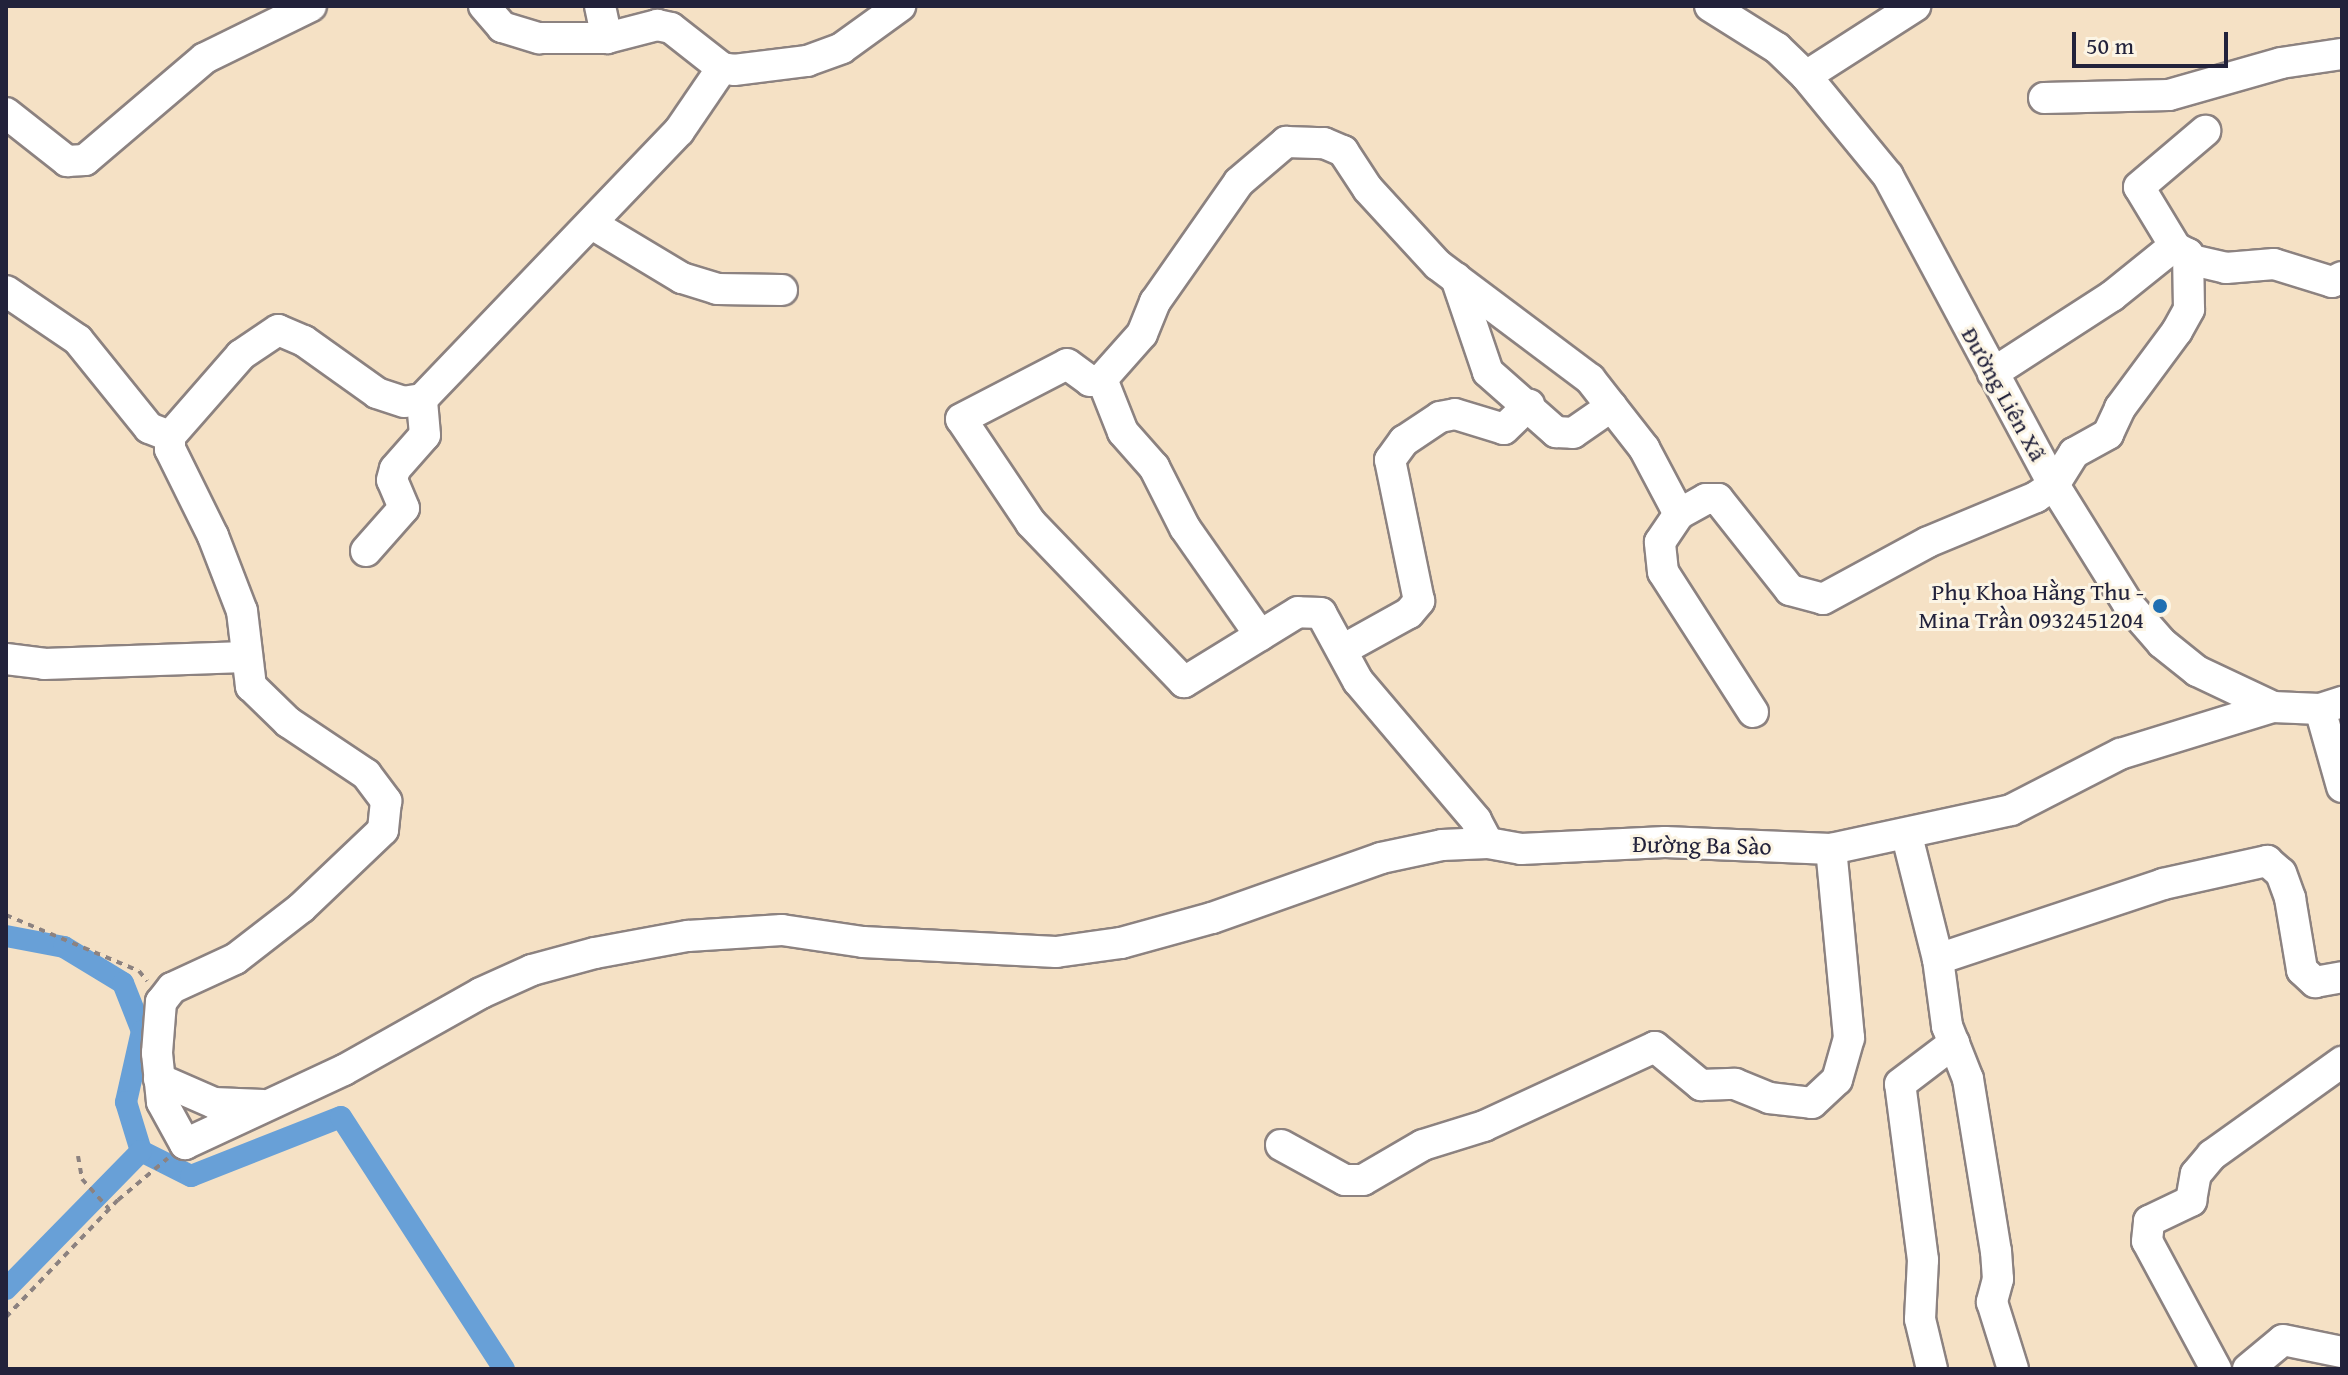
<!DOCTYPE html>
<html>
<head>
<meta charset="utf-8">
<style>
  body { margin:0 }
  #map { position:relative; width:2348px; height:1375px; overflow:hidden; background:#f5e1c5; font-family:"Gentium Book Plus",serif }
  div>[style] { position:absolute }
  .canal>* { height:22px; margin:-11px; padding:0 11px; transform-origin:11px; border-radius:11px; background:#68a0d7 }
  .path>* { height:4px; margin-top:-2px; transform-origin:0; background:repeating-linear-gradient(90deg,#8c8280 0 6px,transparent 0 12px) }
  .roads { filter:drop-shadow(2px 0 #8c8280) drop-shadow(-2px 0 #8c8280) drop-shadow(0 2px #8c8280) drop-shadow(0 -2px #8c8280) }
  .minor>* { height:30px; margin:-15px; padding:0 15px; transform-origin:15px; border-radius:15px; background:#fff }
  .dots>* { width:22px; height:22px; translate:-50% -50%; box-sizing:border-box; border:4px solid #fcf5e5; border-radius:50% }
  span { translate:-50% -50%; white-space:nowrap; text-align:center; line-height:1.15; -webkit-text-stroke:6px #fcf5e5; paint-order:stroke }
  .street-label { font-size:24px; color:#22223b }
  .poi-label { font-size:24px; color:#22223b }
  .right { translate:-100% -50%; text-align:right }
  .frame { position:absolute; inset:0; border:8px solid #22223b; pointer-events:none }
  .scale { position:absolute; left:2072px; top:32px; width:156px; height:36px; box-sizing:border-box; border:4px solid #22223b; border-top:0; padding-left:10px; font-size:24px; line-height:28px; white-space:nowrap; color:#22223b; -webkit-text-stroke:6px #fcf5e5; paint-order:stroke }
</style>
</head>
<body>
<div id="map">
  <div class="canal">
    <div style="left:6px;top:936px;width:59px;rotate:10.7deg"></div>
    <div style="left:64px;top:947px;width:69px;rotate:31.4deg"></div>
    <div style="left:123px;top:983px;width:52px;rotate:68.4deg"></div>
    <div style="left:142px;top:1031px;width:73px;rotate:102.7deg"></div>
    <div style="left:126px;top:1102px;width:51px;rotate:73deg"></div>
    <div style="left:141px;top:1151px;width:56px;rotate:26.6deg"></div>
    <div style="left:191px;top:1176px;width:161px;rotate:-21.5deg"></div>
    <div style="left:341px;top:1117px;width:300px;rotate:57.1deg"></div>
    <div style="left:6px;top:1289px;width:193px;rotate:-45.6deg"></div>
  </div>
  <div class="path">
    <div style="left:6px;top:915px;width:144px;rotate:22.8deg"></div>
    <div style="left:139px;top:971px;width:13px;rotate:51deg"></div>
    <div style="left:78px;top:1156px;width:23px;rotate:80deg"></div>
    <div style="left:82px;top:1179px;width:40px;rotate:48deg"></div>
    <div style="left:6px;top:1317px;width:162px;rotate:-46.3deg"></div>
    <div style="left:118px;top:1200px;width:65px;rotate:-40deg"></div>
  </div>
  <div class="roads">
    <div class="minor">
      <div style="left:484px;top:6px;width:28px;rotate:49deg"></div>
      <div style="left:502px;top:27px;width:39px;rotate:17deg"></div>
      <div style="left:539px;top:38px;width:68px"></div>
      <div style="left:607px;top:38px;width:52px;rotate:-14.6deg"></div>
      <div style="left:657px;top:25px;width:14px;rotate:12deg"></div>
      <div style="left:671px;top:28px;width:65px;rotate:38.1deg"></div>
      <div style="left:722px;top:68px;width:12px;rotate:9deg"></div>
      <div style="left:734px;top:70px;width:74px;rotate:-7deg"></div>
      <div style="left:807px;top:61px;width:37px;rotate:-20deg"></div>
      <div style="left:842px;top:48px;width:72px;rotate:-35.9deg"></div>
      <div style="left:600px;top:6px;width:33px;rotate:78deg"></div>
      <div style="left:1710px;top:6px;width:79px;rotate:32.1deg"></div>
      <div style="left:1777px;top:48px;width:40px;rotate:44deg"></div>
      <div style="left:1806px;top:76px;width:129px;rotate:50.6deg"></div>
      <div style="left:1888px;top:176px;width:351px;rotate:61.8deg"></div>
      <div style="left:2054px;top:485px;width:140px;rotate:58.1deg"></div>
      <div style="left:2128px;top:604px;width:52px;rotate:48.9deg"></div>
      <div style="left:2162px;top:643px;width:45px;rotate:38.7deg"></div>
      <div style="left:2197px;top:671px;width:84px;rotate:25.3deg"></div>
      <div style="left:2273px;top:707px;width:47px;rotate:2.4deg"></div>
      <div style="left:2320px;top:709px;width:23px;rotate:-18deg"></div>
      <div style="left:722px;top:68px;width:76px;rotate:124.3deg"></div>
      <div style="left:679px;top:131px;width:371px;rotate:133.8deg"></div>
      <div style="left:422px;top:399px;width:18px;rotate:171deg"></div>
      <div style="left:404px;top:402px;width:28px;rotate:-162deg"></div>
      <div style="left:377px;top:393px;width:90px;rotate:-144.5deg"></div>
      <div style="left:304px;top:341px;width:28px;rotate:-157deg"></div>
      <div style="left:278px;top:330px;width:45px;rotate:146deg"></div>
      <div style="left:241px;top:355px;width:108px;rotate:131.2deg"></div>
      <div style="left:170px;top:436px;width:13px;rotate:90deg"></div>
      <div style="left:170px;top:449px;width:97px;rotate:63.7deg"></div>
      <div style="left:213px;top:536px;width:80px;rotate:68.9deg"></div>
      <div style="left:242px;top:611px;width:76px;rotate:83.2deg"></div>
      <div style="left:251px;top:686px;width:52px;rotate:44.2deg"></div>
      <div style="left:288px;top:722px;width:94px;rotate:33.7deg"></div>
      <div style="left:366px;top:774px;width:34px;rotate:53deg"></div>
      <div style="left:386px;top:801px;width:29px;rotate:96deg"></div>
      <div style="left:383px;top:830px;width:113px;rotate:136.4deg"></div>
      <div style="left:301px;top:908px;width:83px;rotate:142.3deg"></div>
      <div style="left:235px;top:959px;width:69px;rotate:155.3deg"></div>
      <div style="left:172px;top:988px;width:18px;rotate:128deg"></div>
      <div style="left:161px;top:1002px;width:51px;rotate:94.5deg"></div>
      <div style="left:157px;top:1053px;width:49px;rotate:84.2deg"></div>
      <div style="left:162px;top:1102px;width:48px;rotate:61.3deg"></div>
      <div style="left:185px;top:1144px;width:175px;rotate:-25deg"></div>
      <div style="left:344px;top:1070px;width:157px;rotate:-29.3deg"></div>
      <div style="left:481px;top:993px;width:56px;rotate:-24.3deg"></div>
      <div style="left:532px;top:970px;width:65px;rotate:-15.1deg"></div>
      <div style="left:595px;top:953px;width:95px;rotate:-10.4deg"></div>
      <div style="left:688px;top:936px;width:94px;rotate:-3.7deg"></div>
      <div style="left:782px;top:930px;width:82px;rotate:8.4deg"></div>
      <div style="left:863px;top:942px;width:193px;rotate:3deg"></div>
      <div style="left:1056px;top:952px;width:66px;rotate:-7.9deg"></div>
      <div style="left:1121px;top:943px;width:94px;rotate:-15.4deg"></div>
      <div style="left:1212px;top:918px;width:179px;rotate:-19.5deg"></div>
      <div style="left:1381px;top:858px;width:62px;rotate:-12deg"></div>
      <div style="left:1442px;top:845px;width:46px;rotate:-2.5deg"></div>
      <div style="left:1488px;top:843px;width:34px;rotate:10deg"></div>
      <div style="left:1521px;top:849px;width:144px;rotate:-2.8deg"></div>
      <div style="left:1665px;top:842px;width:166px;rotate:2.4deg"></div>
      <div style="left:1831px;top:849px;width:184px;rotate:-12.2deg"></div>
      <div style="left:2011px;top:810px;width:123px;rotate:-27.2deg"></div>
      <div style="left:2120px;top:754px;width:160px;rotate:-17.1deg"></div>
      <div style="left:1806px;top:76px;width:130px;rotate:-32.7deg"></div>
      <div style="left:2044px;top:98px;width:125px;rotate:-1.4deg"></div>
      <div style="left:2169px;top:95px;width:116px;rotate:-15.9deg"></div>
      <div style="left:2281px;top:63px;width:62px;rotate:-8.4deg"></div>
      <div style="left:6px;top:113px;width:78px;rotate:38.2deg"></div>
      <div style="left:67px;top:161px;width:18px;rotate:-3deg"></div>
      <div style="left:85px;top:160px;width:157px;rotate:-40.4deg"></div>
      <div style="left:205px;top:58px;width:118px;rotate:-26.1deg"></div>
      <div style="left:592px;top:224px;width:105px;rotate:31deg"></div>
      <div style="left:682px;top:278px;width:37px;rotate:17deg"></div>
      <div style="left:717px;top:289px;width:65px;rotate:0.9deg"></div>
      <div style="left:2176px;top:248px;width:71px;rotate:-121.2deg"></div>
      <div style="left:2139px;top:187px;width:87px;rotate:-40.3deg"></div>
      <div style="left:2192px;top:260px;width:35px;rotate:13deg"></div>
      <div style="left:2226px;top:268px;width:48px;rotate:-4.8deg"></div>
      <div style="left:2274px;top:264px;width:61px;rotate:17.2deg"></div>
      <div style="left:2332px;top:282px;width:11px;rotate:-27deg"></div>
      <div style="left:1456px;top:278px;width:99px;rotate:71.2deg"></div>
      <div style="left:1488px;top:372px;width:91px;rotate:41.4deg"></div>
      <div style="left:1556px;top:432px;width:17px;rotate:3deg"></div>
      <div style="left:1573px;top:433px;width:47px;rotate:-34.7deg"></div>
      <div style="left:6px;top:291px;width:87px;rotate:34.2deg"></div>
      <div style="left:78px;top:340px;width:113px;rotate:51.1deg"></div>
      <div style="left:149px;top:428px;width:22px;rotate:21deg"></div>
      <div style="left:1102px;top:379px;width:57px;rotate:68.4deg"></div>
      <div style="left:1123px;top:432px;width:47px;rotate:48.5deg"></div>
      <div style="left:1154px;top:467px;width:68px;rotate:63.1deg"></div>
      <div style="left:1185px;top:528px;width:131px;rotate:55deg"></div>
      <div style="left:366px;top:551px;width:57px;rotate:-48.5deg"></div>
      <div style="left:404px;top:508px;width:30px;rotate:-113deg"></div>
      <div style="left:392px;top:480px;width:11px;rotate:-75deg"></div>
      <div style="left:395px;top:469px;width:45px;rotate:-48.6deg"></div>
      <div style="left:425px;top:435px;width:36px;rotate:-95deg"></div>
      <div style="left:1344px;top:649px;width:74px;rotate:-29deg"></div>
      <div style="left:1409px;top:613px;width:16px;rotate:-50deg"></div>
      <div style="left:1419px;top:601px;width:144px;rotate:-101.6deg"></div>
      <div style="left:1390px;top:460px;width:24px;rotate:-54deg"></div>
      <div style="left:1404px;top:441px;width:43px;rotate:-33.7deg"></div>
      <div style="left:1440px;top:417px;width:15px;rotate:-11deg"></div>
      <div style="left:1455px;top:414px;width:51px;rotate:17deg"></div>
      <div style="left:1504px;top:429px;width:35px;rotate:-44deg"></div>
      <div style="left:6px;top:659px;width:38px;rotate:7deg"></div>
      <div style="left:44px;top:664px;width:201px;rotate:-2deg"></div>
      <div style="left:2320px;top:709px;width:81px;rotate:74.2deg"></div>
      <div style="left:1753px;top:712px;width:166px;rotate:-122.7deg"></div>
      <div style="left:1663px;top:572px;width:30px;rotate:-96deg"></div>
      <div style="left:1660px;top:542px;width:34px;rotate:-56deg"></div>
      <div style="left:1679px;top:514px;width:31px;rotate:-29deg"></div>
      <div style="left:1706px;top:499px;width:12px"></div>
      <div style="left:1718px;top:499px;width:116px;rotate:51.6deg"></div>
      <div style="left:1790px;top:590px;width:34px;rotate:15deg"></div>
      <div style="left:1823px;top:599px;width:119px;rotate:-28.5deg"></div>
      <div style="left:1928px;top:542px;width:117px;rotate:-22.6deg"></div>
      <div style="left:2036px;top:497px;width:22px;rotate:-34deg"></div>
      <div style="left:2054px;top:485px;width:38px;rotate:-58deg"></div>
      <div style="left:2074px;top:453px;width:39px;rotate:-29deg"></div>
      <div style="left:2108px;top:434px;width:29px;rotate:-65deg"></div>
      <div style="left:2120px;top:408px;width:96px;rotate:-53.5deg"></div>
      <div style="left:2177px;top:331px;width:25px;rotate:-61deg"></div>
      <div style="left:2189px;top:309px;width:55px;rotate:-91deg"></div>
      <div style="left:2188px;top:254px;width:13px;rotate:-153deg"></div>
      <div style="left:2176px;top:248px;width:9px;rotate:159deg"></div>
      <div style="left:2168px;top:251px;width:72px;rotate:141.2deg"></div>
      <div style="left:2112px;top:296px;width:142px;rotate:147.1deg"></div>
      <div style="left:1907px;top:836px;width:127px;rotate:75.9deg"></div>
      <div style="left:1938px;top:959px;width:68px;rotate:82.3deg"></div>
      <div style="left:1947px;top:1026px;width:57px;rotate:68.4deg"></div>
      <div style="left:1968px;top:1079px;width:174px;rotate:80.8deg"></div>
      <div style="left:1996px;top:1251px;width:28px;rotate:86deg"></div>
      <div style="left:1998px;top:1279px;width:24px;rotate:105deg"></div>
      <div style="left:1992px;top:1302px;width:70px;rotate:72.6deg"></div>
      <div style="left:1488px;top:843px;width:26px;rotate:-118deg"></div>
      <div style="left:1476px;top:820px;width:182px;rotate:-130.3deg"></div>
      <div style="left:1358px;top:681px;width:77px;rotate:-118.6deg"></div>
      <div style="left:1321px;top:613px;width:23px;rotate:-178deg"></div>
      <div style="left:1298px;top:612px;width:134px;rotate:148.4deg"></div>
      <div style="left:1184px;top:682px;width:221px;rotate:-133.9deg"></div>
      <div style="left:1031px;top:523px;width:125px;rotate:-123.9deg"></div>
      <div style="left:961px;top:419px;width:119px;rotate:-27.4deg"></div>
      <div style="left:1067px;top:364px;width:29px;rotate:36deg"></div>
      <div style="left:1090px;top:381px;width:12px;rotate:-9deg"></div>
      <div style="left:1102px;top:379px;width:60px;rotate:-48.4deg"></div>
      <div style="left:1142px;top:334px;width:35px;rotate:-68deg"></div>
      <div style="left:1155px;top:302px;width:146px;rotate:-55deg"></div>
      <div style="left:1239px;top:182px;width:62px;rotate:-40.4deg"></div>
      <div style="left:1286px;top:142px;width:38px;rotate:2deg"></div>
      <div style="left:1324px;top:143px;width:21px;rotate:23deg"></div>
      <div style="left:1343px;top:151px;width:45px;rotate:56.7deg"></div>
      <div style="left:1368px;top:189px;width:103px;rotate:47.4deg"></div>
      <div style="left:1438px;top:265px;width:190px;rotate:36.9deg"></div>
      <div style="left:1590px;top:379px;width:88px;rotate:52deg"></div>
      <div style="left:1644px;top:448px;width:75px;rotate:62.1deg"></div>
      <div style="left:1938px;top:959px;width:237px;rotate:-18.4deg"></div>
      <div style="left:2163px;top:884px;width:107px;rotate:-12.5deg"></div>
      <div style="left:2267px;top:861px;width:18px;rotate:41deg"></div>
      <div style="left:2281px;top:873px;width:27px;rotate:70deg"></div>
      <div style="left:2290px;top:898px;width:73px;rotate:80.5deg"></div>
      <div style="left:2302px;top:970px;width:18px;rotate:43deg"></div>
      <div style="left:2315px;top:982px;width:27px;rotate:-10deg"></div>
      <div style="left:159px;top:1079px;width:60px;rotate:23.6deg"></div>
      <div style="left:214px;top:1103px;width:49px;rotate:2.3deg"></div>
      <div style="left:1281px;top:1145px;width:73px;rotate:28.7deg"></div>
      <div style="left:1345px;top:1180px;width:18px"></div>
      <div style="left:1363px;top:1180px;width:69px;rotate:-30.3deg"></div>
      <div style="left:1423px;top:1145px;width:64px;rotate:-17.3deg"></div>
      <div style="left:1484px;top:1126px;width:188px;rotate:-24.8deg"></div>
      <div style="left:1655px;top:1047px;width:60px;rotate:39.6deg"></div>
      <div style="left:1701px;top:1085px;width:34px;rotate:-2deg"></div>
      <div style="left:1735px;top:1084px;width:37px;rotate:22deg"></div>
      <div style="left:1769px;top:1098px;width:43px;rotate:6.6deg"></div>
      <div style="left:1812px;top:1103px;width:34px;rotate:-43deg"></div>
      <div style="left:1837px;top:1080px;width:44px;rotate:-74.1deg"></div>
      <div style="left:1849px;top:1038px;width:190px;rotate:-95.4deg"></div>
      <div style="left:1932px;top:1369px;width:51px;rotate:-103.5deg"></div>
      <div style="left:1920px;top:1319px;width:59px;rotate:-87.1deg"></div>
      <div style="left:1923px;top:1260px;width:177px;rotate:-97.4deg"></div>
      <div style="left:1900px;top:1084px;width:68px;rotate:-37.2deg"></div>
      <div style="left:2216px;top:1369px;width:145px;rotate:-118.3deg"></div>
      <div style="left:2147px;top:1241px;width:20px;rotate:-84deg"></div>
      <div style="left:2149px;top:1221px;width:47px;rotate:-25.5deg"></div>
      <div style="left:2191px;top:1201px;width:27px;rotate:-80deg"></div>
      <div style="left:2196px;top:1174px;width:25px;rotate:-50deg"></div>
      <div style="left:2212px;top:1155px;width:160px;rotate:-35.6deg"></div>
      <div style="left:2248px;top:1369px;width:45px;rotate:-39.6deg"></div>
      <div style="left:2283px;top:1340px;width:60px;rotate:11.5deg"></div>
    </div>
  </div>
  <div class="dots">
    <div style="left:2160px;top:606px;background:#1f6fb2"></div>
  </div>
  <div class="street-label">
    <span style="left:2004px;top:394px;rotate:61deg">Đường Liên Xã</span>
    <span style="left:1702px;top:845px;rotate:1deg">Đường Ba Sào</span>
  </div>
  <div class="poi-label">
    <span class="right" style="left:2144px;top:606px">Phụ Khoa Hằng Thu -<br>Mina Trần 0932451204</span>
  </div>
  <div class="frame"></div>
  <div class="scale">50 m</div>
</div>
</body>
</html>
